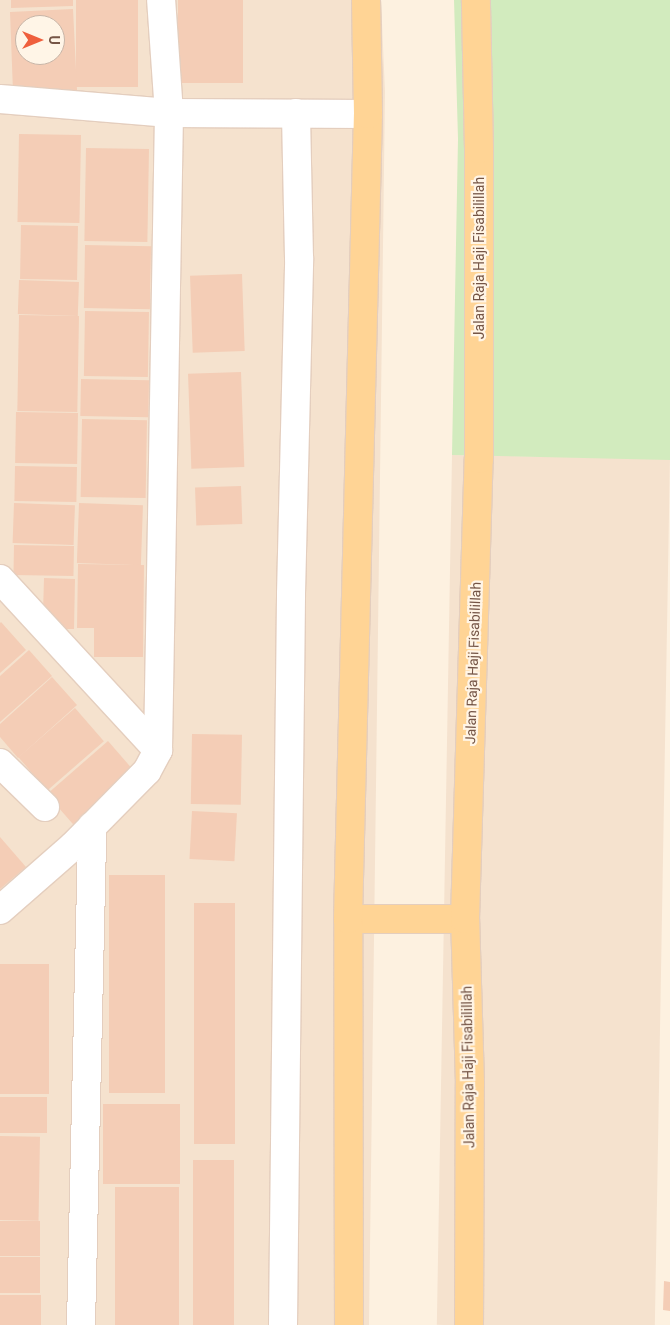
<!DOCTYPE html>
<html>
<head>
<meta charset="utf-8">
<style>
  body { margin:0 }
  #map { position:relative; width:670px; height:1325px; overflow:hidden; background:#fdf1e0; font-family:Roboto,sans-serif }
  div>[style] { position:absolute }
  .residential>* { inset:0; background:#f5e2ce; transform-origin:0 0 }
  .green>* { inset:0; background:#d2ebbe }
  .building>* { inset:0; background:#f4cdb6; transform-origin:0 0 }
  .roads { filter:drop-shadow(1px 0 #e4cebe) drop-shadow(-1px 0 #e4cebe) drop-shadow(0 1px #e4cebe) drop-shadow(0 -1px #e4cebe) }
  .minor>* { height:28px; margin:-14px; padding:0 14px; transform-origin:14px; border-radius:14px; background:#fff }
  .major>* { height:28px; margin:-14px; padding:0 14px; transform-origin:14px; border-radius:14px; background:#ffd495 }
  span { translate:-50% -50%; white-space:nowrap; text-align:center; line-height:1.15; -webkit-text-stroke:4.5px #fff5e7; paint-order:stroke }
  .street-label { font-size:14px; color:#755546 }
  .north { position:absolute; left:15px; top:15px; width:50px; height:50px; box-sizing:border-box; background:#fff5e7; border:1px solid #c8b5a7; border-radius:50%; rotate:90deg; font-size:14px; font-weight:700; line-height:20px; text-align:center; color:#755546 }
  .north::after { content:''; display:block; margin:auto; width:18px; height:22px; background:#ef5f3d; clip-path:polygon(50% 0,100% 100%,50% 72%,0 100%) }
</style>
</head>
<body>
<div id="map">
  <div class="residential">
    <div style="clip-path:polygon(evenodd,0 0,381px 0,385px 92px,369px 1325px,0 1325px,0 0,25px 25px,55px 25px,55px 55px,25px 55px,25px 25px)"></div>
    <div style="left:452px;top:455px;width:218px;height:870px;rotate:1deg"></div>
  </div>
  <div class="green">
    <div style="clip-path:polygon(454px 0,670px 0,670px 460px,452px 455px,458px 139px)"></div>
  </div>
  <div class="building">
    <div style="clip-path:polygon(11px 0,73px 0,73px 6px,11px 8px)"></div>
    <div style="left:76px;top:0;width:62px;height:87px"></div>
    <div style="left:178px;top:0;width:65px;height:83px"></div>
    <div style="clip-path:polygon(evenodd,73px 9px,77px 90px,13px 92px,10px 12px,73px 9px,25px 25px,55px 25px,55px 55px,25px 55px,25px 25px)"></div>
    <div style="left:19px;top:134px;width:62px;height:88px;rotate:1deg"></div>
    <div style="left:86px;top:148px;width:63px;height:93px;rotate:1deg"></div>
    <div style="left:21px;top:225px;width:57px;height:54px;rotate:1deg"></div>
    <div style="left:85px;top:245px;width:66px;height:63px;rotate:1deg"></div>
    <div style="left:242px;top:274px;width:77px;height:52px;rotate:88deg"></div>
    <div style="left:19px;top:280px;width:60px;height:34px;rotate:2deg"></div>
    <div style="left:85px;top:311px;width:64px;height:65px;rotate:1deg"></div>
    <div style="left:19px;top:315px;width:60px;height:96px;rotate:1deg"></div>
    <div style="left:241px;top:372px;width:95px;height:53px;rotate:88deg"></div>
    <div style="left:81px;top:379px;width:68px;height:37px;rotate:1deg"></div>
    <div style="left:16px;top:412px;width:62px;height:51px;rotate:1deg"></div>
    <div style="left:82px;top:419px;width:65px;height:78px;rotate:1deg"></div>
    <div style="left:15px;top:466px;width:62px;height:35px;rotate:1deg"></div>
    <div style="left:241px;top:486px;width:38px;height:46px;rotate:88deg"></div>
    <div style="left:14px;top:503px;width:61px;height:40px;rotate:2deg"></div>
    <div style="left:79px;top:503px;width:64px;height:60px;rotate:2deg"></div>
    <div style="left:14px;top:545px;width:60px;height:30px;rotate:1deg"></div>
    <div style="clip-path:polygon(78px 564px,144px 565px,143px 657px,94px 657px,94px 628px,77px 628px)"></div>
    <div style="clip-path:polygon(44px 578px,75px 579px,74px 629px,59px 629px,43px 613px)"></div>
    <div style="clip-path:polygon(1px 622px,26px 650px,0 673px,0 623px)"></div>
    <div style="clip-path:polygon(29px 650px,52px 676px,0 722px,0 676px)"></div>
    <div style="clip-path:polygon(52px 677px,77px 705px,18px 758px,0 737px,0 724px)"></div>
    <div style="left:75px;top:708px;width:44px;height:75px;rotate:49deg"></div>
    <div style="left:192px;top:734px;width:50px;height:70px;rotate:1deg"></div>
    <div style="left:108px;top:741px;width:40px;height:81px;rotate:49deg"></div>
    <div style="left:192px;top:811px;width:45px;height:48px;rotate:3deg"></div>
    <div style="clip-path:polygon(0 837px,26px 867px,0 889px)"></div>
    <div style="left:109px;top:875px;width:56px;height:218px"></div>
    <div style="left:194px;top:903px;width:41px;height:241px"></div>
    <div style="left:0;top:964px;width:49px;height:130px"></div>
    <div style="left:0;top:1097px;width:47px;height:36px"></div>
    <div style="left:103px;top:1104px;width:77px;height:80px"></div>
    <div style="left:0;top:1136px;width:40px;height:84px;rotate:1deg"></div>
    <div style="left:193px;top:1160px;width:41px;height:165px"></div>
    <div style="left:115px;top:1187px;width:64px;height:138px"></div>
    <div style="left:0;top:1221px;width:40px;height:35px"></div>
    <div style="left:0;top:1257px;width:40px;height:36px"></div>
    <div style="clip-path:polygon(664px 1281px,670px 1282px,670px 1311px,663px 1310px)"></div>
    <div style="left:0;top:1295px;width:41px;height:30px"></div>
  </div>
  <div class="roads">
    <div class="minor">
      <div style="left:0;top:99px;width:170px;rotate:4.7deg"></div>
      <div style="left:169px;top:113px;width:199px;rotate:0.3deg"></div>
      <div style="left:0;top:579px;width:233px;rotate:47.3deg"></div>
      <div style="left:0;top:763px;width:63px;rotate:44.4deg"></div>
      <div style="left:0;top:910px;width:97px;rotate:-41.2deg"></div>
      <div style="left:73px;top:846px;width:105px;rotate:-45.4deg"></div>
      <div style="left:147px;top:771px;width:24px;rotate:-62deg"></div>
      <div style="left:158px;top:750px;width:637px;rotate:-89.01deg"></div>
      <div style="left:169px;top:113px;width:113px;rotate:-94deg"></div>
      <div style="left:81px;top:1325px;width:499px;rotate:-88.7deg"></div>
      <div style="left:283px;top:1325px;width:731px;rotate:-89.37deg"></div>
      <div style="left:291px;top:594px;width:336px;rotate:-88.6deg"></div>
      <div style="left:299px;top:258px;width:145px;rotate:-91.2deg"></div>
    </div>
    <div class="major">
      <div style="left:348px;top:919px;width:117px"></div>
      <div style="left:349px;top:1325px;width:406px;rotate:-90.1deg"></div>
      <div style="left:348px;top:919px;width:805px;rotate:-88.58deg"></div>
      <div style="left:368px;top:114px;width:114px;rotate:-91deg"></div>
      <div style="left:469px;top:1325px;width:241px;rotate:-89.8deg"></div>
      <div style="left:470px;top:1084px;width:165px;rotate:-91.7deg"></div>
      <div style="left:465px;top:919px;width:460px;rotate:-88.3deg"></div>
      <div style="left:479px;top:459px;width:310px;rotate:-90deg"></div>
      <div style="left:479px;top:149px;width:149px;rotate:-91.2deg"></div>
    </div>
  </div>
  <div class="street-label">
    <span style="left:479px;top:258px;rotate:-90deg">Jalan Raja Haji Fisabilillah</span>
    <span style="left:473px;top:663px;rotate:-88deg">Jalan Raja Haji Fisabilillah</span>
    <span style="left:468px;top:1067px;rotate:-91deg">Jalan Raja Haji Fisabilillah</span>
  </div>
  <div class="north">U</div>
</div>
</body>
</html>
